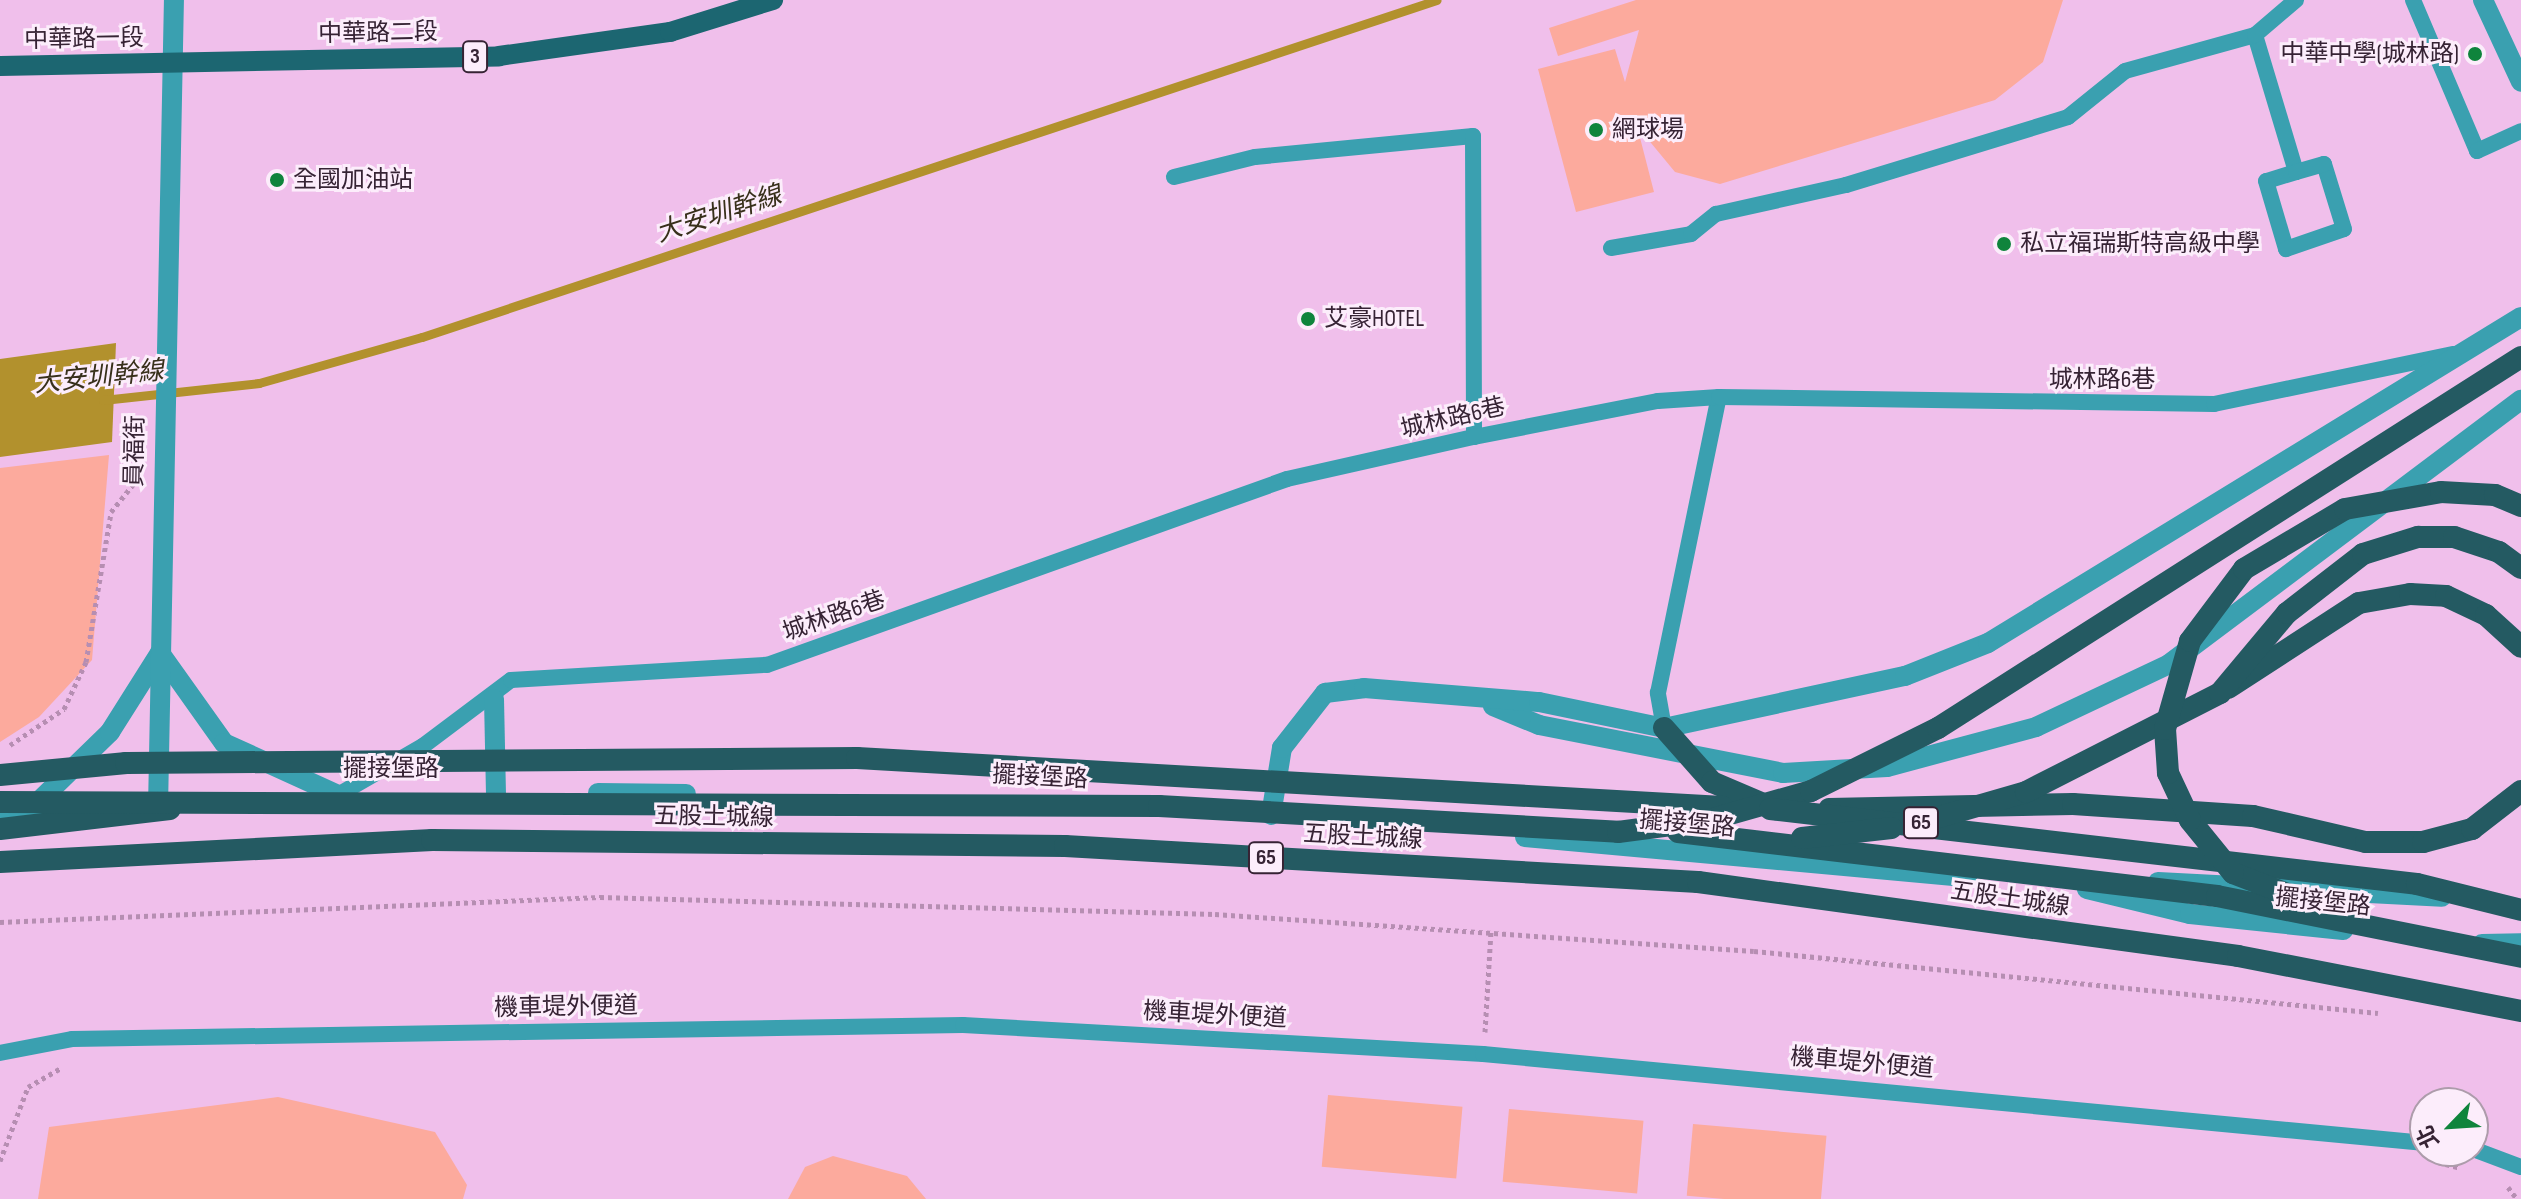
<!DOCTYPE html>
<html>
<head>
<meta charset="utf-8">
<style>
  body { margin:0 }
  #map { position:relative; width:2521px; height:1199px; overflow:hidden; background:#f0bfeb; font-family:"Sofia Sans Condensed","Noto Sans TC",sans-serif }
  div>[style] { position:absolute }
  .green>* { inset:0; background:#fcaa9d; transform-origin:0 0 }
  .water>* { inset:0; background:#b2912d }
  .stream>* { height:9px; margin:-4.5px; padding:0 4.5px; transform-origin:4.5px; border-radius:4.5px; background:#b2912d }
  .path>* { height:5px; margin-top:-2.5px; transform-origin:0; background:repeating-linear-gradient(90deg,#b68eb2 0 4px,transparent 0 8px) }
  .service>* { height:16px; margin:-8px; padding:0 8px; transform-origin:8px; border-radius:8px; background:#3aa0b0 }
  .minor>* { height:20px; margin:-10px; padding:0 10px; transform-origin:10px; border-radius:10px; background:#3aa0b0 }
  .tertiary>* { height:20px; margin:-10px; padding:0 10px; transform-origin:10px; border-radius:10px; background:#3aa0b0 }
  .primary>* { height:20px; margin:-10px; padding:0 10px; transform-origin:10px; border-radius:10px; background:#1c6671 }
  .trunk>* { height:22px; margin:-11px; padding:0 11px; transform-origin:11px; border-radius:11px; background:#245a62 }
  .trunk-bridge>* { height:22px; margin:-11px; padding:0 11px; transform-origin:11px; border-radius:11px; background:#245a62 }
  .dots>* { width:22px; height:22px; translate:-50% -50%; box-sizing:border-box; border:4px solid #fcedfb; border-radius:50% }
  span { translate:-50% -50%; white-space:nowrap; text-align:center; line-height:1.15; -webkit-text-stroke:6px #fcedfb; paint-order:stroke }
  .shield-label span { padding:2px 6px; background:#fcedfb; border:2px solid; border-radius:6px; -webkit-text-stroke-width:0 }
  .shield-label { font-size:22px; color:#362334; font-weight:700 }
  .street-label { font-size:24px; color:#362334 }
  .poi-label { font-size:24px; color:#362334 }
  .right { translate:-100% -50%; text-align:right }
  .left { translate:0 -50%; text-align:left }
  .water-label { font-size:26px; color:#38301b; font-style:italic }
  .north { position:absolute; left:2409px; top:1087px; width:80px; height:80px; box-sizing:border-box; background:#fcedfb; border:2px solid #ad9cab; border-radius:50%; rotate:245deg; font-size:22px; font-weight:700; line-height:32px; text-align:center; color:#362334 }
  .north::after { content:''; display:block; margin:auto; width:28px; height:36px; background:#0f843c; clip-path:polygon(50% 0,100% 100%,50% 72%,0 100%) }
</style>
</head>
<body>
<div id="map">
  <div class="green">
    <div style="clip-path:polygon(1636px 0,2063px 0,2043px 62px,1995px 100px,1720px 184px,1675px 172px,1637px 126px,1654px 192px,1576px 212px,1538px 69px,1615px 49px,1625px 82px,1639px 30px,1558px 56px,1549px 28px)"></div>
    <div style="clip-path:polygon(109px 455px,92px 660px,39px 717px,0 742px,0 468px)"></div>
    <div style="left:1328px;top:1095px;width:135px;height:72px;rotate:5deg"></div>
    <div style="clip-path:polygon(278px 1097px,435px 1132px,467px 1185px,463px 1199px,38px 1199px,49px 1127px)"></div>
    <div style="left:1509px;top:1109px;width:135px;height:73px;rotate:5deg"></div>
    <div style="left:1693px;top:1124px;width:134px;height:72px;rotate:5deg"></div>
    <div style="clip-path:polygon(833px 1156px,907px 1176px,926px 1199px,788px 1199px,805px 1167px)"></div>
  </div>
  <div class="water">
    <div style="clip-path:polygon(116px 343px,112px 442px,0 457px,0 359px)"></div>
  </div>
  <div class="stream">
    <div style="left:103px;top:400px;width:157px;rotate:-6.2deg"></div>
    <div style="left:259px;top:383px;width:169px;rotate:-15.8deg"></div>
    <div style="left:422px;top:337px;width:1069px;rotate:-18.37deg"></div>
  </div>
  <div class="path">
    <div style="left:10px;top:745px;width:65px;rotate:-33.7deg"></div>
    <div style="left:64px;top:709px;width:52px;rotate:-64.9deg"></div>
    <div style="left:86px;top:662px;width:152px;rotate:-80.5deg"></div>
    <div style="left:111px;top:512px;width:45px;rotate:-51.3deg"></div>
    <div style="left:0;top:922px;width:601px;rotate:-2.39deg"></div>
    <div style="left:600px;top:897px;width:615px;rotate:1.58deg"></div>
    <div style="left:1215px;top:914px;width:540px;rotate:3.93deg"></div>
    <div style="left:1754px;top:951px;width:627px;rotate:5.67deg"></div>
    <div style="left:1485px;top:1032px;width:100px;rotate:-86.6deg"></div>
    <div style="left:0;top:1161px;width:79px;rotate:-69.3deg"></div>
    <div style="left:28px;top:1087px;width:38px;rotate:-30deg"></div>
    <div style="left:2438px;top:1162px;width:23px;rotate:15deg"></div>
    <div style="left:2508px;top:1187px;width:15px;rotate:53deg"></div>
  </div>
  <div class="service">
    <div style="left:2413px;top:0;width:164px;rotate:67deg"></div>
    <div style="left:2477px;top:151px;width:48px;rotate:-24.4deg"></div>
    <div style="left:2255px;top:35px;width:143px;rotate:73.3deg"></div>
    <div style="left:2296px;top:172px;width:31px;rotate:163deg"></div>
    <div style="left:2266px;top:181px;width:71px;rotate:73.6deg"></div>
    <div style="left:2286px;top:249px;width:61px;rotate:-19deg"></div>
    <div style="left:2344px;top:229px;width:68px;rotate:-107.1deg"></div>
    <div style="left:2324px;top:164px;width:29px;rotate:164deg"></div>
    <div style="left:1174px;top:177px;width:83px;rotate:-13.9deg"></div>
    <div style="left:1255px;top:157px;width:219px;rotate:-5.5deg"></div>
    <div style="left:1473px;top:136px;width:301px;rotate:89.8deg"></div>
    <div style="left:1611px;top:248px;width:81px;rotate:-9.9deg"></div>
    <div style="left:1691px;top:234px;width:32px;rotate:-39deg"></div>
    <div style="left:1716px;top:214px;width:133px;rotate:-12.6deg"></div>
    <div style="left:1846px;top:185px;width:232px;rotate:-17deg"></div>
    <div style="left:2068px;top:117px;width:73px;rotate:-38.9deg"></div>
    <div style="left:2125px;top:71px;width:135px;rotate:-15.5deg"></div>
    <div style="left:2255px;top:35px;width:54px;rotate:-40.5deg"></div>
    <div style="left:1664px;top:728px;width:36px;rotate:-100deg"></div>
    <div style="left:1658px;top:693px;width:302px;rotate:-78.4deg"></div>
    <div style="left:338px;top:795px;width:98px;rotate:-30deg"></div>
    <div style="left:423px;top:746px;width:110px;rotate:-36.9deg"></div>
    <div style="left:511px;top:680px;width:256px;rotate:-3.4deg"></div>
    <div style="left:767px;top:665px;width:552px;rotate:-19.68deg"></div>
    <div style="left:1287px;top:479px;width:192px;rotate:-12.7deg"></div>
    <div style="left:1474px;top:437px;width:187px;rotate:-11.1deg"></div>
    <div style="left:1658px;top:401px;width:61px;rotate:-3.8deg"></div>
    <div style="left:1719px;top:397px;width:495px;rotate:0.8deg"></div>
    <div style="left:2214px;top:404px;width:245px;rotate:-11.8deg"></div>
    <div style="left:0;top:1053px;width:73px;rotate:-11deg"></div>
    <div style="left:72px;top:1039px;width:891px;rotate:-0.9deg"></div>
    <div style="left:963px;top:1025px;width:521px;rotate:3.19deg"></div>
    <div style="left:1483px;top:1054px;width:946px;rotate:5.4deg"></div>
    <div style="left:2473px;top:1149px;width:51px;rotate:20.6deg"></div>
  </div>
  <div class="minor">
    <div style="left:494px;top:699px;width:95px;rotate:88.8deg"></div>
  </div>
  <div class="tertiary">
    <div style="left:2483px;top:0;width:90px;rotate:65.1deg"></div>
    <div style="left:1493px;top:706px;width:50px;rotate:22.4deg"></div>
    <div style="left:1539px;top:725px;width:249px;rotate:11.1deg"></div>
    <div style="left:1783px;top:773px;width:104px;rotate:-3.3deg"></div>
    <div style="left:1887px;top:767px;width:154px;rotate:-15deg"></div>
    <div style="left:2036px;top:727px;width:147px;rotate:-25.3deg"></div>
    <div style="left:2169px;top:664px;width:440px;rotate:-36.9deg"></div>
    <div style="left:598px;top:793px;width:88px;rotate:0.7deg"></div>
    <div style="left:34px;top:806px;width:106px;rotate:-44.2deg"></div>
    <div style="left:110px;top:732px;width:93px;rotate:-57.7deg"></div>
    <div style="left:160px;top:653px;width:110px;rotate:54.6deg"></div>
    <div style="left:224px;top:743px;width:125px;rotate:24.5deg"></div>
    <div style="left:158px;top:808px;width:808px;rotate:-88.87deg"></div>
    <div style="left:1271px;top:815px;width:68px;rotate:-80.7deg"></div>
    <div style="left:1282px;top:748px;width:70px;rotate:-52deg"></div>
    <div style="left:1325px;top:693px;width:39px;rotate:-7deg"></div>
    <div style="left:1364px;top:688px;width:176px;rotate:4.6deg"></div>
    <div style="left:1539px;top:702px;width:128px;rotate:11.7deg"></div>
    <div style="left:1664px;top:728px;width:247px;rotate:-12.2deg"></div>
    <div style="left:1905px;top:676px;width:89px;rotate:-21.7deg"></div>
    <div style="left:1988px;top:643px;width:625px;rotate:-31.45deg"></div>
    <div style="left:0;top:817px;width:51px;rotate:-3.4deg"></div>
    <div style="left:1525px;top:837px;width:444px;rotate:5.2deg"></div>
    <div style="left:2158px;top:882px;width:284px;rotate:3deg"></div>
    <div style="left:2087px;top:889px;width:106px;rotate:13.6deg"></div>
    <div style="left:2190px;top:914px;width:154px;rotate:6deg"></div>
    <div style="left:2482px;top:944px;width:39px;rotate:-1deg"></div>
  </div>
  <div class="primary">
    <div style="left:0;top:66px;width:499px;rotate:-1.1deg"></div>
    <div style="left:499px;top:56px;width:173px;rotate:-8deg"></div>
    <div style="left:670px;top:32px;width:108px;rotate:-17.3deg"></div>
  </div>
  <div class="trunk">
    <div style="left:2228px;top:688px;width:156px;rotate:-33deg"></div>
    <div style="left:2359px;top:603px;width:52px;rotate:-10deg"></div>
    <div style="left:2410px;top:594px;width:36px;rotate:3deg"></div>
    <div style="left:2446px;top:596px;width:44px;rotate:25.4deg"></div>
    <div style="left:2486px;top:615px;width:47px;rotate:42.4deg"></div>
    <div style="left:1664px;top:728px;width:72px;rotate:48.4deg"></div>
    <div style="left:1712px;top:782px;width:69px;rotate:23.2deg"></div>
    <div style="left:1829px;top:809px;width:244px;rotate:-1.2deg"></div>
    <div style="left:2073px;top:804px;width:180px;rotate:3.8deg"></div>
    <div style="left:2253px;top:816px;width:116px;rotate:13deg"></div>
    <div style="left:2366px;top:842px;width:57px"></div>
    <div style="left:2423px;top:842px;width:51px;rotate:-14.9deg"></div>
    <div style="left:2472px;top:829px;width:62px;rotate:-37.8deg"></div>
    <div style="left:0;top:829px;width:171px;rotate:-6.7deg"></div>
    <div style="left:0;top:862px;width:433px;rotate:-2.9deg"></div>
    <div style="left:432px;top:840px;width:633px;rotate:0.54deg"></div>
    <div style="left:1065px;top:846px;width:634px;rotate:3.26deg"></div>
    <div style="left:1698px;top:882px;width:545px;rotate:7.8deg"></div>
    <div style="left:2238px;top:956px;width:288px;rotate:11deg"></div>
  </div>
  <div class="trunk-bridge">
    <div style="left:0;top:775px;width:127px;rotate:-5.4deg"></div>
    <div style="left:126px;top:763px;width:731px;rotate:-0.39deg"></div>
    <div style="left:857px;top:758px;width:867px;rotate:3.24deg"></div>
    <div style="left:0;top:802px;width:1159px;rotate:0.2deg"></div>
    <div style="left:1159px;top:806px;width:460px;rotate:3.2deg"></div>
    <div style="left:1618px;top:832px;width:92px;rotate:-7.5deg"></div>
    <div style="left:1709px;top:820px;width:106px;rotate:-15.9deg"></div>
    <div style="left:1811px;top:791px;width:142px;rotate:-26.4deg"></div>
    <div style="left:1938px;top:728px;width:691px;rotate:-32.47deg"></div>
    <div style="left:1770px;top:809px;width:651px;rotate:6.61deg"></div>
    <div style="left:2417px;top:884px;width:107px;rotate:14deg"></div>
    <div style="left:1929px;top:820px;width:101px;rotate:-16.1deg"></div>
    <div style="left:2026px;top:792px;width:218px;rotate:-27deg"></div>
    <div style="left:2220px;top:693px;width:104px;rotate:-50.1deg"></div>
    <div style="left:2287px;top:613px;width:96px;rotate:-37.8deg"></div>
    <div style="left:2363px;top:554px;width:58px;rotate:-17.2deg"></div>
    <div style="left:2418px;top:537px;width:36px"></div>
    <div style="left:2454px;top:537px;width:47px;rotate:18.4deg"></div>
    <div style="left:2499px;top:552px;width:27px;rotate:36deg"></div>
    <div style="left:1678px;top:832px;width:543px;rotate:6.77deg"></div>
    <div style="left:2217px;top:896px;width:310px;rotate:11.3deg"></div>
    <div style="left:1802px;top:838px;width:90px;rotate:-6.4deg"></div>
    <div style="left:2308px;top:902px;width:80px;rotate:-158.9deg"></div>
    <div style="left:2233px;top:873px;width:68px;rotate:-129.1deg"></div>
    <div style="left:2190px;top:820px;width:52px;rotate:-115.1deg"></div>
    <div style="left:2168px;top:773px;width:44px;rotate:-93.9deg"></div>
    <div style="left:2165px;top:729px;width:91px;rotate:-74.1deg"></div>
    <div style="left:2190px;top:641px;width:90px;rotate:-53.1deg"></div>
    <div style="left:2244px;top:569px;width:117px;rotate:-30.7deg"></div>
    <div style="left:2345px;top:509px;width:97px;rotate:-10deg"></div>
    <div style="left:2441px;top:492px;width:54px;rotate:3.2deg"></div>
    <div style="left:2495px;top:495px;width:28px;rotate:23deg"></div>
  </div>
  <div class="dots">
    <div style="left:2475px;top:54px;background:#0f843c"></div>
    <div style="left:1596px;top:130px;background:#0f843c"></div>
    <div style="left:277px;top:180px;background:#0f843c"></div>
    <div style="left:2004px;top:244px;background:#0f843c"></div>
    <div style="left:1308px;top:319px;background:#0f843c"></div>
  </div>
  <div class="shield-label">
    <span style="left:475px;top:57px">3</span>
    <span style="left:1921px;top:823px">65</span>
    <span style="left:1266px;top:858px">65</span>
  </div>
  <div class="street-label">
    <span style="left:378px;top:33px;rotate:-1deg">中華路二段</span>
    <span style="left:84px;top:39px;rotate:-1deg">中華路一段</span>
    <span style="left:2102px;top:380px">城林路6巷</span>
    <span style="left:1453px;top:418px;rotate:-13deg">城林路6巷</span>
    <span style="left:135px;top:451px;rotate:-89deg">員福街</span>
    <span style="left:834px;top:616px;rotate:-19deg">城林路6巷</span>
    <span style="left:391px;top:769px">擺接堡路</span>
    <span style="left:1040px;top:777px;rotate:3deg">擺接堡路</span>
    <span style="left:714px;top:817px;rotate:1deg">五股土城線</span>
    <span style="left:1687px;top:824px;rotate:5deg">擺接堡路</span>
    <span style="left:1363px;top:837px;rotate:3deg">五股土城線</span>
    <span style="left:2010px;top:899px;rotate:8deg">五股土城線</span>
    <span style="left:2323px;top:902px;rotate:6deg">擺接堡路</span>
    <span style="left:566px;top:1007px;rotate:-1deg">機車堤外便道</span>
    <span style="left:1215px;top:1015px;rotate:3deg">機車堤外便道</span>
    <span style="left:1862px;top:1063px;rotate:5deg">機車堤外便道</span>
  </div>
  <div class="poi-label">
    <span class="right" style="left:2459px;top:54px">中華中學(城林路)</span>
    <span class="left" style="left:1612px;top:130px">網球場</span>
    <span class="left" style="left:293px;top:180px">全國加油站</span>
    <span class="left" style="left:2020px;top:244px">私立福瑞斯特高級中學</span>
    <span class="left" style="left:1324px;top:319px">艾豪HOTEL</span>
  </div>
  <div class="water-label">
    <span style="left:719px;top:215px;rotate:-18deg">大安圳幹線</span>
    <span style="left:99px;top:378px;rotate:-6deg">大安圳幹線</span>
  </div>
  <div class="north">北</div>
</div>
</body>
</html>
